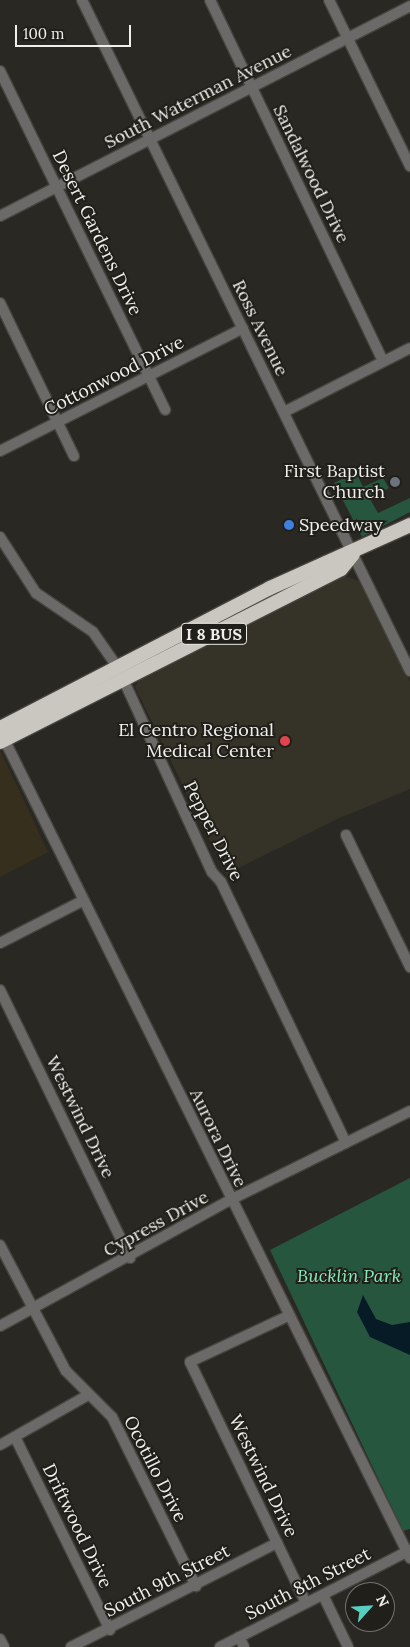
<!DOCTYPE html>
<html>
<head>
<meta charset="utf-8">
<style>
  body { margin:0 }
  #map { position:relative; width:410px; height:1647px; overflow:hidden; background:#2a2823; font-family:Lora,serif }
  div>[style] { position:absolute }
  .commercial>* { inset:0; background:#362f1e }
  .built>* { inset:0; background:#353227 }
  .green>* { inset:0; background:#27563f }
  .water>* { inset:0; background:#071b27 }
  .roads { filter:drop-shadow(1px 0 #46443f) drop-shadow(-1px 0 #46443f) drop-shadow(0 1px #46443f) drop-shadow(0 -1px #46443f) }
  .minor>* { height:10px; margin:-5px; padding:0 5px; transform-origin:5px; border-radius:5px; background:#6c6a68 }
  .highway>* { height:14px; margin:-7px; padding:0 7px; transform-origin:7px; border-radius:7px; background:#cac6c0 }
  .dots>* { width:14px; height:14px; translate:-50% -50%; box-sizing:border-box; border:2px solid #201f1a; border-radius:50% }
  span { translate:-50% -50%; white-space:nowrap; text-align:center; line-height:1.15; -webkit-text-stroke:4px #201f1a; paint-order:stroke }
  .shield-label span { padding:1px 4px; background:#201f1a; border:1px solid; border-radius:4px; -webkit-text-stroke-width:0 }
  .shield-label { font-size:16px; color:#f0efeb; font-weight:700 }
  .street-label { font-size:18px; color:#f0efeb }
  .poi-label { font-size:18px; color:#f0efeb }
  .right { translate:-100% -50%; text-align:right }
  .left { translate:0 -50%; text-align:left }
  .park-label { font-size:18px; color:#85ebb8; font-style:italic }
  .north { position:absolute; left:345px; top:1582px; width:50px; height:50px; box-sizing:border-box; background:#201f1a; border:1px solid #73726e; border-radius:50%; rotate:64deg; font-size:14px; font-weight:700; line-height:20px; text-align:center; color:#f0efeb }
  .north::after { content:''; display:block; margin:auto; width:18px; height:22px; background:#58cec0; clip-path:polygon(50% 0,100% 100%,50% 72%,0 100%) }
  .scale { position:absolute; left:15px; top:25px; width:116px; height:22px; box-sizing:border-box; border:2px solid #f0efeb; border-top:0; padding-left:6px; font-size:15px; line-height:18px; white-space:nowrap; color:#f0efeb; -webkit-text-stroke:4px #201f1a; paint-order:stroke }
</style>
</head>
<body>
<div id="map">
  <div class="commercial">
    <div style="clip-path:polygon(0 750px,48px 852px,0 877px)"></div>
  </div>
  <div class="built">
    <div style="clip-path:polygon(344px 576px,359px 581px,410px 681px,410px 789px,335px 820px,226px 874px,135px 687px,140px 679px)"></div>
  </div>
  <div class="green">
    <div style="clip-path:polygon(356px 472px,363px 487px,383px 478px,389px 488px,370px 499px,378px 513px,410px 498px,410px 512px,362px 537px,334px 483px)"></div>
    <div style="clip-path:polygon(410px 1178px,410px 1529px,403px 1531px,270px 1250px)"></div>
  </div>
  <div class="water">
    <div style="clip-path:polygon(363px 1295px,376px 1319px,392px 1325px,410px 1322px,410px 1355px,370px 1337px,357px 1312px)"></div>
  </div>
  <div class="roads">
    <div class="minor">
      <div style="left:82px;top:0;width:747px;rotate:63.95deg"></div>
      <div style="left:210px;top:0;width:400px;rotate:64.4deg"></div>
      <div style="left:329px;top:0;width:185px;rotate:64deg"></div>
      <div style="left:0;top:71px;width:377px;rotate:64deg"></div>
      <div style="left:0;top:216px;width:461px;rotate:-27.1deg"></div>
      <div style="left:0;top:303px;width:170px;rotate:64.2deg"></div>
      <div style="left:284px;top:412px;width:141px;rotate:-26.9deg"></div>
      <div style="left:0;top:451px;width:272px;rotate:-26.8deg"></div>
      <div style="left:0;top:537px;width:67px;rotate:57.3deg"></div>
      <div style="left:36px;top:593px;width:69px;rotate:34.4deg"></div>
      <div style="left:93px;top:632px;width:44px;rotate:55.2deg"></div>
      <div style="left:118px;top:668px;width:225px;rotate:65.3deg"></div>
      <div style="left:212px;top:872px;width:13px;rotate:48deg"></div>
      <div style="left:221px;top:882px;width:289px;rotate:64.4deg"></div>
      <div style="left:2px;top:735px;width:919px;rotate:63.63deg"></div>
      <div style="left:346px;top:835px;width:147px;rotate:64.1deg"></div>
      <div style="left:0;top:943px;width:94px;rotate:-27.1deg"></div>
      <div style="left:0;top:990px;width:298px;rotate:64.1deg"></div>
      <div style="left:0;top:1245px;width:142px;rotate:62.4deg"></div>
      <div style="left:66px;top:1371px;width:65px;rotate:45deg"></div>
      <div style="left:112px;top:1417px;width:189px;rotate:63.6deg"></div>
      <div style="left:288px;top:1316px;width:108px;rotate:154.9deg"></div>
      <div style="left:190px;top:1362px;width:267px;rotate:64.3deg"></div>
      <div style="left:0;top:1326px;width:262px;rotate:-28.7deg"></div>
      <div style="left:230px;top:1200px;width:201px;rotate:-26.3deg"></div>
      <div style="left:15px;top:1437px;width:215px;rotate:63.8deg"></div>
      <div style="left:0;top:1445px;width:101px;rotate:-29.6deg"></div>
      <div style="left:323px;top:1595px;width:58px;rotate:64.3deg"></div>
      <div style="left:239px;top:1637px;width:11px;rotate:63deg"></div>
      <div style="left:0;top:1639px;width:9px;rotate:63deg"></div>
      <div style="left:71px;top:1647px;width:231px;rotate:-26.8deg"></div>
      <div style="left:220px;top:1647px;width:213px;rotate:-27deg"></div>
    </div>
    <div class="highway">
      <div style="left:0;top:728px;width:304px;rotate:-27.4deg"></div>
      <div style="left:270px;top:588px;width:154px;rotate:-24.2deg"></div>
      <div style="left:0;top:742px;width:382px;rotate:-26.9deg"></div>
      <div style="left:341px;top:569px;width:19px;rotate:-51deg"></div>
    </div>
  </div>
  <div class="dots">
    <div style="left:395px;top:482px;background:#6b7280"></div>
    <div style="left:289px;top:525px;background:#3f7fe0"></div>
    <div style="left:285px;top:741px;background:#e0444e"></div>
  </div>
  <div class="shield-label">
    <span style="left:214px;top:634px">I 8 BUS</span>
  </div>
  <div class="street-label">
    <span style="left:198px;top:97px;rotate:-27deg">South Waterman Avenue</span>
    <span style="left:311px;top:174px;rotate:64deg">Sandalwood Drive</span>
    <span style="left:97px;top:233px;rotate:64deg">Desert Gardens Drive</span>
    <span style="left:260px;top:328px;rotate:64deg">Ross Avenue</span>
    <span style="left:114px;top:376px;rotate:-27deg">Cottonwood Drive</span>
    <span style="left:213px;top:831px;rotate:63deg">Pepper Drive</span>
    <span style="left:80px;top:1117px;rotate:64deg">Westwind Drive</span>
    <span style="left:218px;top:1138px;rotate:64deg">Aurora Drive</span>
    <span style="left:156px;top:1224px;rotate:-29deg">Cypress Drive</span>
    <span style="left:155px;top:1469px;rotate:63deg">Ocotillo Drive</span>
    <span style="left:263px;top:1476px;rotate:64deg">Westwind Drive</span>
    <span style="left:77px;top:1526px;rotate:64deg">Driftwood Drive</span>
    <span style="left:167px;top:1581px;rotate:-27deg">South 9th Street</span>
    <span style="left:308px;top:1584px;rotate:-27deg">South 8th Street</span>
  </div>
  <div class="poi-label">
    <span class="right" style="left:385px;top:482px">First Baptist<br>Church</span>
    <span class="left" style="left:299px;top:525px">Speedway</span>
    <span class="right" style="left:274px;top:741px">El Centro Regional<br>Medical Center</span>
  </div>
  <div class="park-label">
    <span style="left:349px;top:1276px">Bucklin Park</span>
  </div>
  <div class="north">N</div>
  <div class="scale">100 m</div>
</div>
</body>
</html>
